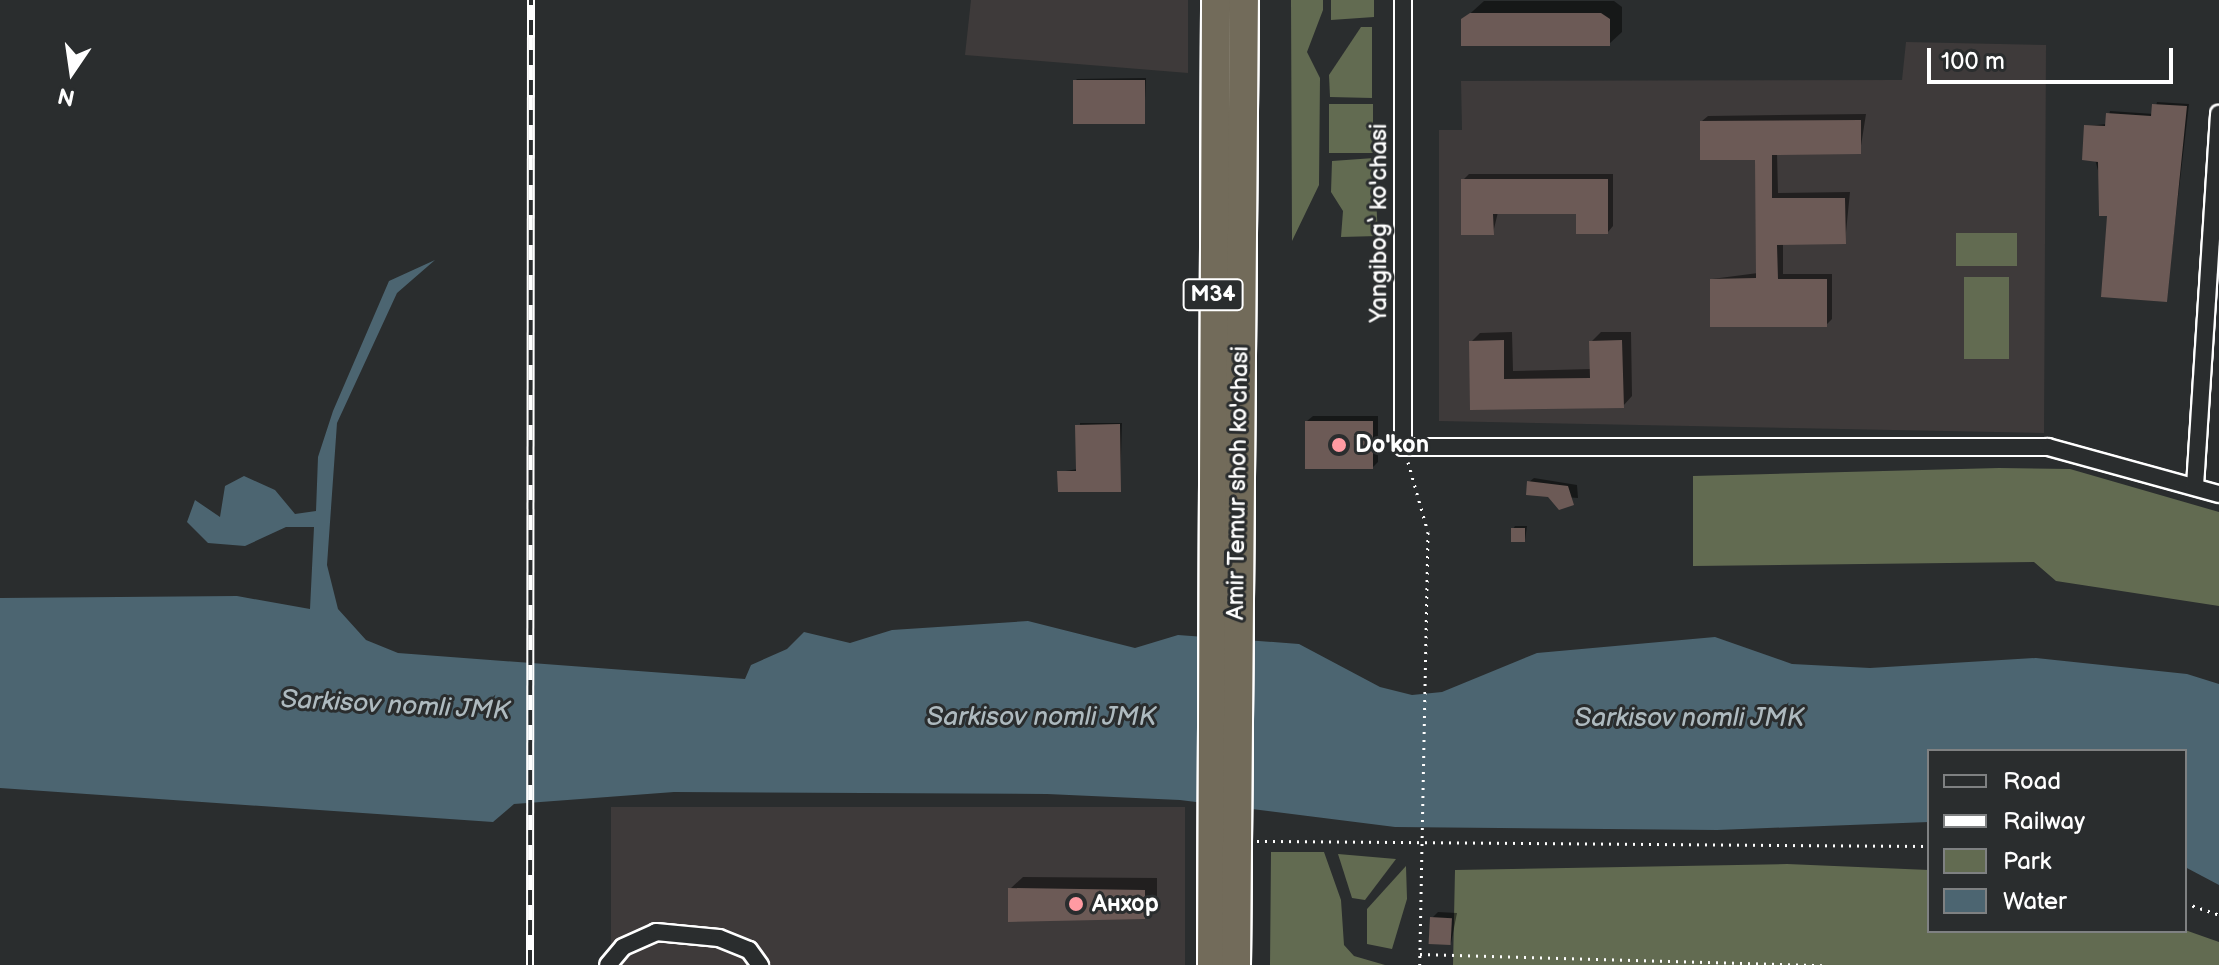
<!DOCTYPE html>
<html>
<head>
<meta charset="utf-8">
<style>
  body { margin:0 }
  #map { position:relative; width:2219px; height:965px; overflow:hidden; background:#2a2d2e; font-family:"Balsamiq Sans",sans-serif }
  div>[style] { position:absolute }
  .built>* { inset:0; background:#3e3a3a; transform-origin:0 0 }
  .green>* { inset:0; background:#626b51; transform-origin:0 0 }
  .water>* { inset:0; background:#4c6571 }
  .shadow>* { inset:0; background:#0007 }
  .building>* { inset:0; background:#6c5a56; transform-origin:0 0 }
  .path>* { height:3px; margin-top:-1.5px; transform-origin:0; background:repeating-linear-gradient(90deg,#fff 0 2px,transparent 0 8px) }
  .roads { filter:drop-shadow(2px 0 #fff) drop-shadow(-2px 0 #fff) drop-shadow(0 2px #fff) drop-shadow(0 -2px #fff) }
  .minor>* { height:16px; margin:-8px; padding:0 8px; transform-origin:8px; border-radius:8px; background:#2a2d2e }
  .trunk>* { height:28px; margin:-14px; padding:0 14px; transform-origin:14px; border-radius:14px; background:#726b5a }
  .rail>* { height:8px; margin-top:-4px; transform-origin:0; background:repeating-linear-gradient(90deg,#2a2d2e 0 15px,#fff 0 30px); box-sizing:border-box; border-block:2px solid #fff }
  .dots>* { width:22px; height:22px; translate:-50% -50%; box-sizing:border-box; border:4px solid #2a2d2e; border-radius:50% }
  span { translate:-50% -50%; white-space:nowrap; text-align:center; line-height:1.15; -webkit-text-stroke:6px #2a2d2e; paint-order:stroke }
  .shield-label span { padding:2px 6px; background:#2a2d2e; border:2px solid; border-radius:6px; -webkit-text-stroke-width:0 }
  .shield-label { font-size:22px; color:#fff; font-weight:700 }
  .street-label { font-size:24px; color:#fff }
  .poi-label { font-size:24px; color:#fff; font-weight:700 }
  .left { translate:0 -50%; text-align:left }
  .water-label { font-size:26px; color:#aebabf; font-style:italic }
  .legend { position:absolute; left:1927px; top:749px; width:260px; height:184px; box-sizing:border-box; background:#2a2d2e; border:2px solid #7f8182; margin:0; padding:10px 14px; list-style:none; font-size:24px; color:#fff }
  .legend li { display:flex; align-items:center; gap:16px; height:40px }
  .legend b { width:40px; border:2px solid #7f8182 }
  .north { position:absolute; left:32px; top:32px; width:80px; height:80px; -webkit-text-stroke:6px #2a2d2e; paint-order:stroke; rotate:193deg; font-size:22px; font-weight:700; line-height:32px; text-align:center; color:#fff }
  .north::after { content:''; display:block; margin:auto; width:28px; height:36px; background:#fff; clip-path:polygon(50% 0,100% 100%,50% 72%,0 100%) }
  .scale { position:absolute; left:1927px; top:48px; width:246px; height:36px; box-sizing:border-box; border:4px solid #fff; border-top:0; padding-left:10px; font-size:24px; line-height:28px; white-space:nowrap; color:#fff; -webkit-text-stroke:6px #2a2d2e; paint-order:stroke }
</style>
</head>
<body>
<div id="map">
  <div class="built">
    <div style="clip-path:polygon(971px 0,1188px 0,1188px 73px,965px 55px)"></div>
    <div style="clip-path:polygon(1906px 42px,2046px 45px,2044px 433px,1439px 421px,1439px 130px,1462px 130px,1461px 81px,1902px 80px)"></div>
    <div style="left:611px;top:807px;width:574px;height:158px"></div>
  </div>
  <div class="green">
    <div style="clip-path:polygon(1291px 0,1323px 0,1323px 10px,1307px 52px,1320px 78px,1319px 185px,1292px 241px)"></div>
    <div style="clip-path:polygon(1331px 0,1374px 0,1374px 17px,1331px 20px)"></div>
    <div style="clip-path:polygon(1361px 27px,1372px 27px,1372px 98px,1330px 97px,1329px 75px)"></div>
    <div style="left:1373px;top:104px;width:49px;height:44px;rotate:90deg"></div>
    <div style="clip-path:polygon(1374px 158px,1378px 236px,1341px 237px,1343px 211px,1331px 192px,1332px 161px)"></div>
    <div style="left:1956px;top:233px;width:61px;height:33px"></div>
    <div style="left:1964px;top:277px;width:45px;height:82px"></div>
    <div style="clip-path:polygon(1999px 468px,2070px 469px,2219px 512px,2219px 606px,2056px 581px,2034px 562px,1693px 566px,1693px 476px)"></div>
    <div style="clip-path:polygon(1271px 852px,1324px 852px,1341px 900px,1344px 945px,1354px 956px,1385px 965px,1270px 965px)"></div>
    <div style="clip-path:polygon(1338px 854px,1396px 859px,1365px 900px,1352px 898px)"></div>
    <div style="clip-path:polygon(1787px 864px,1929px 870px,1929px 931px,2185px 930px,2219px 942px,2219px 965px,1453px 965px,1455px 870px)"></div>
    <div style="clip-path:polygon(1406px 866px,1407px 899px,1392px 949px,1367px 944px,1367px 909px)"></div>
  </div>
  <div class="water">
    <div style="clip-path:polygon(435px 260px,397px 293px,337px 423px,327px 565px,338px 609px,366px 640px,398px 653px,745px 679px,751px 665px,787px 649px,804px 632px,850px 643px,892px 630px,1028px 621px,1135px 648px,1178px 635px,1299px 644px,1380px 687px,1412px 695px,1442px 692px,1537px 653px,1715px 637px,1792px 664px,1870px 668px,2036px 658px,2187px 674px,2219px 684px,2219px 885px,2185px 867px,2185px 751px,1929px 751px,1929px 822px,1717px 830px,1395px 827px,1180px 800px,1047px 794px,674px 792px,514px 804px,493px 822px,0 788px,0 598px,237px 596px,310px 609px,314px 527px,286px 527px,245px 546px,208px 543px,187px 522px,195px 500px,220px 517px,225px 486px,244px 476px,275px 490px,295px 514px,316px 511px,318px 457px,333px 411px,389px 281px)"></div>
  </div>
  <div class="shadow">
    <div style="clip-path:polygon(1484px 1px,1614px 1px,1622px 7px,1622px 32px,1609px 44px,1463px 20px)"></div>
    <div style="clip-path:polygon(1146px 78px,1144px 122px,1075px 81px,1077px 79px)"></div>
    <div style="clip-path:polygon(2157px 102px,2189px 104px,2166px 300px,2110px 215px,2086px 126px,2107px 124px,2110px 111px,2154px 114px)"></div>
    <div style="clip-path:polygon(1866px 114px,1860px 152px,1777px 153px,1778px 193px,1850px 192px,1845px 242px,1783px 243px,1783px 274px,1832px 274px,1832px 319px,1826px 325px,1712px 279px,1758px 273px,1757px 158px,1702px 121px,1708px 116px)"></div>
    <div style="clip-path:polygon(1469px 174px,1613px 174px,1613px 226px,1608px 232px,1578px 212px,1498px 212px,1493px 233px,1463px 180px)"></div>
    <div style="clip-path:polygon(1512px 332px,1513px 371px,1592px 369px,1591px 342px,1601px 332px,1631px 332px,1632px 396px,1623px 406px,1472px 408px,1471px 342px,1480px 333px)"></div>
    <div style="clip-path:polygon(1313px 416px,1378px 416px,1378px 462px,1372px 468px,1307px 421px)"></div>
    <div style="clip-path:polygon(1080px 423px,1122px 423px,1120px 490px,1059px 472px,1078px 469px)"></div>
    <div style="clip-path:polygon(1534px 478px,1577px 485px,1578px 498px,1549px 496px,1529px 482px)"></div>
    <div style="clip-path:polygon(1515px 526px,1527px 526px,1525px 540px,1513px 529px)"></div>
    <div style="clip-path:polygon(1023px 877px,1157px 878px,1157px 905px,1144px 917px,1010px 889px)"></div>
    <div style="clip-path:polygon(1438px 912px,1457px 913px,1451px 943px,1432px 918px)"></div>
  </div>
  <div class="building">
    <div style="clip-path:polygon(1470px 13px,1601px 13px,1610px 19px,1610px 46px,1461px 46px,1461px 19px)"></div>
    <div style="left:1073px;top:80px;width:72px;height:44px"></div>
    <div style="clip-path:polygon(2152px 104px,2187px 106px,2167px 302px,2101px 297px,2107px 216px,2099px 216px,2098px 162px,2082px 160px,2084px 125px,2105px 126px,2106px 113px,2151px 116px)"></div>
    <div style="clip-path:polygon(1861px 120px,1861px 154px,1772px 155px,1772px 198px,1845px 198px,1846px 244px,1777px 245px,1778px 279px,1827px 279px,1827px 327px,1710px 327px,1710px 279px,1756px 278px,1755px 160px,1700px 160px,1700px 121px)"></div>
    <div style="clip-path:polygon(1461px 179px,1608px 179px,1608px 234px,1576px 234px,1576px 214px,1493px 214px,1494px 235px,1461px 235px)"></div>
    <div style="clip-path:polygon(1504px 340px,1504px 379px,1590px 378px,1589px 341px,1622px 340px,1624px 408px,1470px 410px,1469px 341px)"></div>
    <div style="left:1305px;top:421px;width:68px;height:48px"></div>
    <div style="clip-path:polygon(1120px 424px,1121px 492px,1058px 492px,1057px 471px,1076px 471px,1075px 425px)"></div>
    <div style="clip-path:polygon(1527px 481px,1568px 486px,1574px 505px,1559px 510px,1548px 497px,1526px 495px)"></div>
    <div style="left:1511px;top:528px;width:14px;height:14px"></div>
    <div style="clip-path:polygon(1008px 888px,1145px 890px,1145px 919px,1008px 922px)"></div>
    <div style="left:1430px;top:917px;width:22px;height:27px;rotate:3deg"></div>
  </div>
  <div class="path">
    <div style="left:1408px;top:462px;width:73px;rotate:74.1deg"></div>
    <div style="left:1428px;top:532px;width:433px;rotate:91.1deg"></div>
    <div style="left:1257px;top:841px;width:672px;rotate:0.43deg"></div>
    <div style="left:2185px;top:903px;width:36px;rotate:19deg"></div>
    <div style="left:1420px;top:954px;width:403px;rotate:1.6deg"></div>
  </div>
  <div class="roads">
    <div class="minor">
      <div style="left:1403px;top:0;width:447px;rotate:90deg"></div>
      <div style="left:1403px;top:447px;width:645px"></div>
      <div style="left:2048px;top:447px;width:177px;rotate:15.4deg"></div>
      <div style="left:2195px;top:486px;width:373px;rotate:-86.3deg"></div>
      <div style="left:608px;top:965px;width:23px;rotate:-50deg"></div>
      <div style="left:623px;top:947px;width:36px;rotate:-24deg"></div>
      <div style="left:656px;top:932px;width:63px;rotate:5.4deg"></div>
      <div style="left:719px;top:938px;width:32px;rotate:22deg"></div>
      <div style="left:749px;top:950px;width:19px;rotate:54deg"></div>
    </div>
    <div class="trunk">
      <div style="left:1212px;top:965px;width:965px;rotate:-89.76deg"></div>
      <div style="left:1236px;top:965px;width:965px;rotate:-89.53deg"></div>
    </div>
  </div>
  <div class="rail">
    <div style="left:530px;top:965px;width:965px;rotate:-89.94deg"></div>
  </div>
  <div class="dots">
    <div style="left:1339px;top:445px;background:#ff9aa2"></div>
    <div style="left:1076px;top:904px;background:#ff9aa2"></div>
  </div>
  <div class="shield-label">
    <span style="left:1213px;top:295px">M34</span>
  </div>
  <div class="street-label">
    <span style="left:1379px;top:223px;rotate:-90deg">Yangibog‘ ko'chasi</span>
    <span style="left:1238px;top:483px;rotate:-89deg">Amir Temur shoh ko'chasi</span>
  </div>
  <div class="poi-label">
    <span class="left" style="left:1355px;top:445px">Do'kon</span>
    <span class="left" style="left:1092px;top:904px">Анхор</span>
  </div>
  <div class="water-label">
    <span style="left:395px;top:706px;rotate:3deg">Sarkisov nomli JMK</span>
    <span style="left:1041px;top:718px">Sarkisov nomli JMK</span>
    <span style="left:1689px;top:719px">Sarkisov nomli JMK</span>
  </div>
  <ul class="legend">
  <li><b style="height:10px;background:#2a2d2e"></b>Road</li>
  <li><b style="height:10px;background:#fff"></b>Railway</li>
  <li><b style="height:22px;background:#626b51"></b>Park</li>
  <li><b style="height:22px;background:#4c6571"></b>Water</li>
  </ul>
  <div class="north">N</div>
  <div class="scale">100 m</div>
</div>
</body>
</html>
